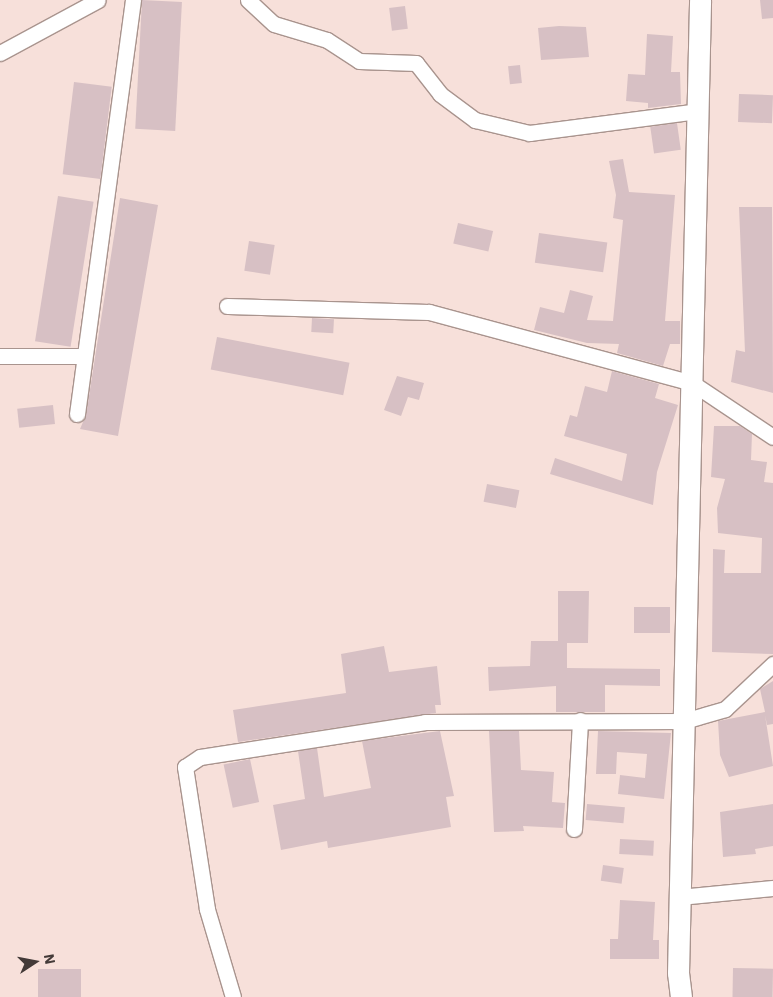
<!DOCTYPE html>
<html>
<head>
<meta charset="utf-8">
<style>
  body { margin:0 }
  #map { position:relative; width:773px; height:997px; overflow:hidden; background:#f7e0da; font-family:"IBM Plex Sans",sans-serif }
  div>[style] { position:absolute }
  .building>* { inset:0; background:#d7c0c4; transform-origin:0 0 }
  .roads { filter:drop-shadow(1px 0 #a9948e) drop-shadow(-1px 0 #a9948e) drop-shadow(0 1px #a9948e) drop-shadow(0 -1px #a9948e) }
  .street>* { height:15px; margin:-7.5px; padding:0 7.5px; transform-origin:7.5px; border-radius:7.5px; background:#fff }
  .secondary>* { height:21px; margin:-10.5px; padding:0 10.5px; transform-origin:10.5px; border-radius:10.5px; background:#fff }
  span { translate:-50% -50%; white-space:nowrap; text-align:center; line-height:1.15; -webkit-text-stroke:4px #f7e0da; paint-order:stroke }
  .north { position:absolute; left:10px; top:937px; width:50px; height:50px; -webkit-text-stroke:4px #f7e0da; paint-order:stroke; rotate:79deg; font-size:14px; font-weight:700; line-height:20px; text-align:center; color:#433a38 }
  .north::after { content:''; display:block; margin:auto; width:18px; height:22px; background:#433a38; clip-path:polygon(50% 0,100% 100%,50% 72%,0 100%) }
</style>
</head>
<body>
<div id="map">
  <div class="building">
    <div style="left:142px;top:0;width:40px;height:129px;rotate:3deg"></div>
    <div style="clip-path:polygon(760px 0,773px 0,773px 18px,762px 19px)"></div>
    <div style="left:405px;top:6px;width:23px;height:16px;rotate:83deg"></div>
    <div style="clip-path:polygon(559px 26px,586px 27px,589px 57px,541px 60px,538px 28px)"></div>
    <div style="clip-path:polygon(647px 34px,673px 36px,671px 72px,680px 72px,681px 104px,648px 108px,648px 103px,626px 101px,628px 74px,645px 75px)"></div>
    <div style="left:520px;top:65px;width:18px;height:12px;rotate:84deg"></div>
    <div style="left:74px;top:82px;width:38px;height:93px;rotate:7deg"></div>
    <div style="left:739px;top:94px;width:34px;height:28px;rotate:2deg"></div>
    <div style="left:677px;top:123px;width:27px;height:27px;rotate:82deg"></div>
    <div style="clip-path:polygon(623px 159px,629px 192px,675px 195px,665px 321px,680px 321px,680px 344px,670px 344px,663px 366px,617px 353px,619px 344px,587px 343px,534px 330px,540px 307px,564px 313px,570px 290px,593px 296px,587px 320px,613px 321px,623px 220px,613px 218px,616px 195px,609px 161px)"></div>
    <div style="left:58px;top:196px;width:36px;height:147px;rotate:9deg"></div>
    <div style="clip-path:polygon(120px 198px,158px 205px,118px 436px,80px 429px,86px 415px)"></div>
    <div style="clip-path:polygon(739px 207px,772px 207px,773px 393px,731px 382px,736px 350px,745px 352px)"></div>
    <div style="left:458px;top:223px;width:36px;height:21px;rotate:13deg"></div>
    <div style="left:539px;top:233px;width:69px;height:30px;rotate:8deg"></div>
    <div style="left:249px;top:241px;width:26px;height:30px;rotate:9deg"></div>
    <div style="left:312px;top:318px;width:22px;height:14px;rotate:3deg"></div>
    <div style="left:217px;top:337px;width:135px;height:33px;rotate:11deg"></div>
    <div style="clip-path:polygon(612px 371px,659px 384px,655px 398px,678px 405px,657px 472px,653px 505px,550px 474px,555px 458px,622px 481px,627px 454px,564px 436px,570px 415px,577px 417px,585px 386px,607px 392px)"></div>
    <div style="clip-path:polygon(397px 376px,424px 383px,419px 400px,408px 397px,401px 416px,384px 410px)"></div>
    <div style="left:53px;top:405px;width:19px;height:36px;rotate:84deg"></div>
    <div style="clip-path:polygon(714px 426px,740px 426px,752px 434px,751px 460px,767px 462px,764px 482px,773px 483px,773px 654px,712px 652px,713px 549px,725px 550px,724px 573px,761px 573px,762px 538px,718px 533px,717px 508px,725px 479px,711px 477px)"></div>
    <div style="left:487px;top:484px;width:33px;height:18px;rotate:11deg"></div>
    <div style="clip-path:polygon(558px 591px,589px 591px,588px 643px,567px 643px,567px 668px,660px 669px,660px 686px,605px 685px,605px 712px,556px 712px,556px 686px,489px 691px,488px 667px,530px 666px,531px 641px,558px 641px)"></div>
    <div style="left:670px;top:607px;width:26px;height:36px;rotate:90deg"></div>
    <div style="clip-path:polygon(384px 646px,389px 672px,437px 666px,441px 705px,435px 705px,436px 713px,238px 742px,233px 710px,346px 693px,341px 654px)"></div>
    <div style="clip-path:polygon(773px 681px,773px 724px,767px 725px,765px 715px,773px 766px,729px 777px,720px 755px,718px 721px,765px 712px,760px 689px)"></div>
    <div style="clip-path:polygon(440px 731px,454px 796px,446px 797px,451px 827px,328px 848px,327px 841px,281px 850px,273px 805px,305px 799px,298px 751px,317px 748px,324px 797px,371px 788px,362px 741px)"></div>
    <div style="clip-path:polygon(489px 731px,519px 731px,521px 770px,554px 772px,552px 802px,565px 803px,563px 828px,523px 826px,524px 831px,494px 832px)"></div>
    <div style="clip-path:polygon(598px 731px,671px 733px,664px 799px,618px 794px,620px 775px,645px 778px,647px 754px,617px 752px,616px 774px,596px 774px)"></div>
    <div style="left:250px;top:759px;width:44px;height:27px;rotate:78deg"></div>
    <div style="left:587px;top:804px;width:38px;height:16px;rotate:5deg"></div>
    <div style="clip-path:polygon(773px 804px,773px 846px,755px 849px,756px 854px,723px 857px,720px 812px)"></div>
    <div style="left:620px;top:839px;width:34px;height:15px;rotate:3deg"></div>
    <div style="left:603px;top:865px;width:21px;height:16px;rotate:8deg"></div>
    <div style="clip-path:polygon(620px 900px,655px 902px,653px 940px,659px 940px,659px 959px,610px 959px,610px 939px,618px 939px)"></div>
    <div style="left:733px;top:968px;width:40px;height:29px;rotate:1deg"></div>
    <div style="left:38px;top:969px;width:43px;height:28px"></div>
  </div>
  <div class="roads">
    <div class="street">
      <div style="left:248px;top:0;width:35px;rotate:43deg"></div>
      <div style="left:274px;top:24px;width:55px;rotate:16.8deg"></div>
      <div style="left:327px;top:40px;width:38px;rotate:33deg"></div>
      <div style="left:359px;top:61px;width:57px;rotate:2deg"></div>
      <div style="left:416px;top:63px;width:39px;rotate:52deg"></div>
      <div style="left:440px;top:94px;width:44px;rotate:36.6deg"></div>
      <div style="left:475px;top:120px;width:56px;rotate:13.5deg"></div>
      <div style="left:529px;top:133px;width:170px;rotate:-7.4deg"></div>
      <div style="left:0;top:53px;width:111px;rotate:-28.4deg"></div>
      <div style="left:227px;top:306px;width:202px;rotate:1.7deg"></div>
      <div style="left:429px;top:312px;width:272px;rotate:15.1deg"></div>
      <div style="left:692px;top:383px;width:97px;rotate:33.7deg"></div>
      <div style="left:0;top:356px;width:83px"></div>
      <div style="left:77px;top:414px;width:418px;rotate:-82.3deg"></div>
      <div style="left:574px;top:829px;width:109px;rotate:-86.8deg"></div>
      <div style="left:679px;top:897px;width:94px;rotate:-5.5deg"></div>
      <div style="left:233px;top:997px;width:92px;rotate:-106.5deg"></div>
      <div style="left:207px;top:909px;width:144px;rotate:-98.8deg"></div>
      <div style="left:185px;top:767px;width:18px;rotate:-34deg"></div>
      <div style="left:200px;top:757px;width:228px;rotate:-8.8deg"></div>
      <div style="left:425px;top:722px;width:259px;rotate:-0.2deg"></div>
      <div style="left:684px;top:721px;width:43px;rotate:-16.3deg"></div>
      <div style="left:725px;top:709px;width:66px;rotate:-43.2deg"></div>
    </div>
    <div class="secondary">
      <div style="left:681px;top:997px;width:24px;rotate:-97deg"></div>
      <div style="left:678px;top:973px;width:973px;rotate:-88.7deg"></div>
    </div>
  </div>
  <div class="north">N</div>
</div>
</body>
</html>
